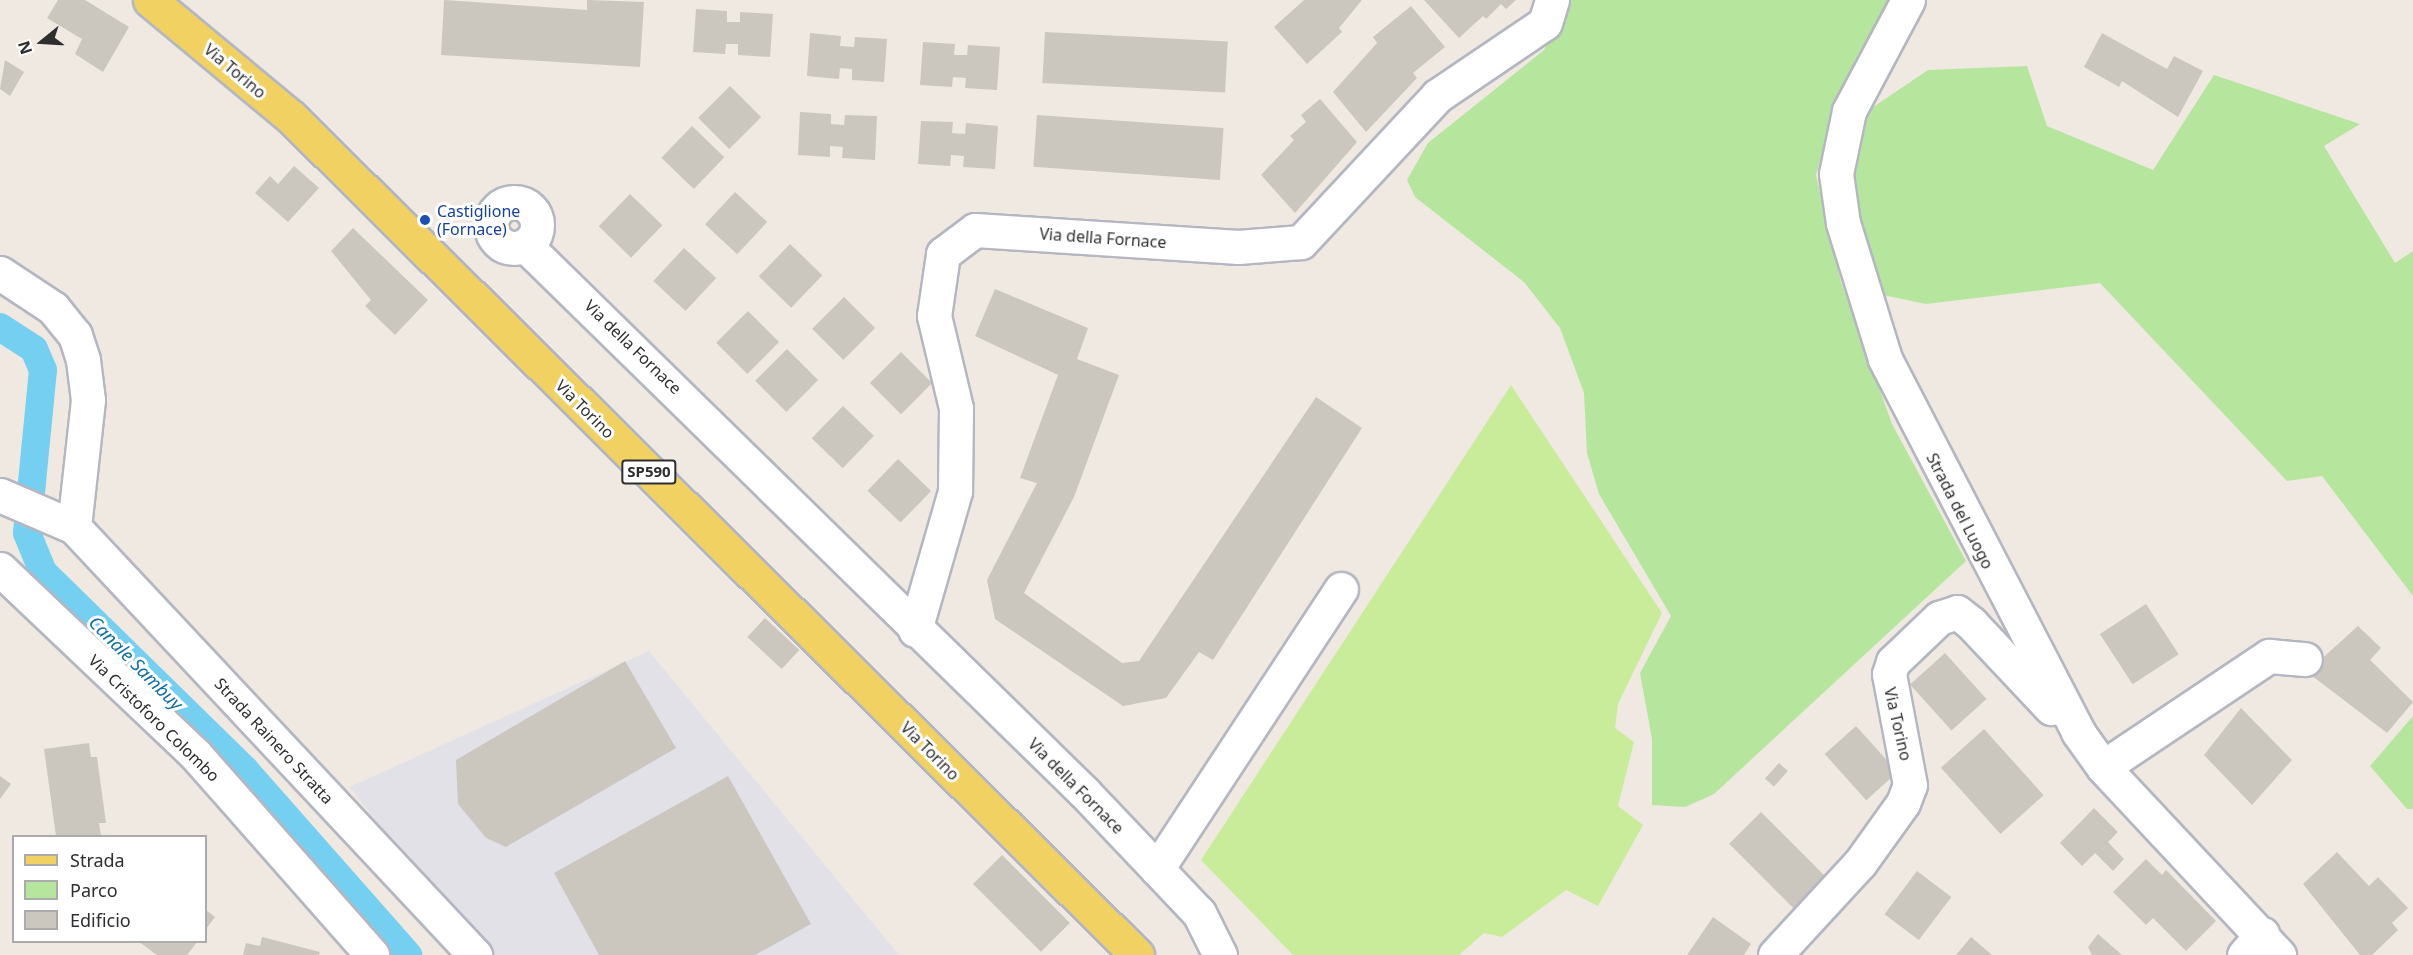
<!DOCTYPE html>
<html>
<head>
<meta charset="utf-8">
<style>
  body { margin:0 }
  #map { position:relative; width:2413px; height:955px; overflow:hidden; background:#efe9e1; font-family:"Noto Sans",sans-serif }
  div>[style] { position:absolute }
  .industrial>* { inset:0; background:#e3e1e8 }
  .green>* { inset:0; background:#b6e59e }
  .pitch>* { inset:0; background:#c9ec9a }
  .canal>* { height:28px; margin:-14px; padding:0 14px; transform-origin:14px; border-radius:14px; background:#75cff0 }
  .building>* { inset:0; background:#cbc7bf; transform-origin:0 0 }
  .roads { filter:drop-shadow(2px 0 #b4b7c1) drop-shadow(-2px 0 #b4b7c1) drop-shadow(0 2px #b4b7c1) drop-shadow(0 -2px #b4b7c1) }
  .minor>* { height:33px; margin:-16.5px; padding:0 16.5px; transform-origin:16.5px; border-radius:16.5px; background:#fff }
  .minor>.ring { margin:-16.5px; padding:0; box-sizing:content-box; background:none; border:33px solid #fff; border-radius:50% }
  .major>* { height:33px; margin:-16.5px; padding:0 16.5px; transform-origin:16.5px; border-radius:16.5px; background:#f2d163 }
  .dots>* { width:16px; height:16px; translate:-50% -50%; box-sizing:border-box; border:3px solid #fff; border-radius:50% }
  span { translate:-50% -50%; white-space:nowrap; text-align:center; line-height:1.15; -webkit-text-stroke:6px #fff; paint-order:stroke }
  .shield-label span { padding:2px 4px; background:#fff; border:2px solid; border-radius:4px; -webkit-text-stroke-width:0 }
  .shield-label { font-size:15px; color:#2e2e2e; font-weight:700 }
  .street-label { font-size:16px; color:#2e2e2e }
  .transit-label { font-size:16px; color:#164399 }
  .left { translate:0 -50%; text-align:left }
  .water-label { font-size:18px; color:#0d6fa3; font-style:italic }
  .legend { position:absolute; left:12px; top:835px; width:195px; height:108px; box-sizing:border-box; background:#fff; border:2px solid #ababab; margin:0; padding:8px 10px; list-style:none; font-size:18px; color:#2e2e2e }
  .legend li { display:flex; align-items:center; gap:12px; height:30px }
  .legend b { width:30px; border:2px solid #ababab }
  .north { position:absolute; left:12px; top:12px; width:60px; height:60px; -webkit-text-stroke:4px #fff; paint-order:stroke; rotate:252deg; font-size:16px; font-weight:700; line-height:24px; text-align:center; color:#2e2e2e }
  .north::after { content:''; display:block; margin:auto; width:21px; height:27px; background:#2e2e2e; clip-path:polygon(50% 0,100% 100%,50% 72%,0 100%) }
</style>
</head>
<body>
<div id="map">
  <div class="industrial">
    <div style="clip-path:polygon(649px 651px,899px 955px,478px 955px,350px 787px)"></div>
  </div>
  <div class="green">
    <div style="clip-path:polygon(1570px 0,1893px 0,1836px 106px,1816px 175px,1841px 282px,1892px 424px,1966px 561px,1714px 794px,1685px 807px,1652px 805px,1652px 739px,1640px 673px,1671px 616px,1599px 494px,1587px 453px,1584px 393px,1560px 328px,1524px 282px,1415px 197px,1407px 180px,1428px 143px,1544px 50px)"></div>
    <div style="clip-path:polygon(2027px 66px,2047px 126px,2153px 170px,2214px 75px,2360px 124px,2324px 146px,2395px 263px,2413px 251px,2413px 596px,2322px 476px,2287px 481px,2100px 283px,1926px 304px,1883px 295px,1854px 221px,1846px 161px,1854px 120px,1928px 70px)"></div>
    <div style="clip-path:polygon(2413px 716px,2413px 809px,2407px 809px,2370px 766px)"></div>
  </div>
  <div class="pitch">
    <div style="clip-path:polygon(1511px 385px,1662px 613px,1618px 704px,1615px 728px,1634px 742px,1618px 806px,1643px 825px,1598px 906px,1566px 890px,1502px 937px,1484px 933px,1459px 955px,1293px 955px,1201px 860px)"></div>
  </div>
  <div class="canal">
    <div style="left:0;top:327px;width:40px;rotate:32.9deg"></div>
    <div style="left:34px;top:349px;width:23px;rotate:67deg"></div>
    <div style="left:43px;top:370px;width:164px;rotate:95.6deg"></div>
    <div style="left:27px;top:533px;width:42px;rotate:67.7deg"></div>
    <div style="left:43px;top:572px;width:283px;rotate:44.4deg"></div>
    <div style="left:245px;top:770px;width:247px;rotate:48.6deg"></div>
  </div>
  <div class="building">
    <div style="clip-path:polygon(58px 0,85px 0,129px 27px,103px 72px,75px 54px,82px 39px,47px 18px)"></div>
    <div style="clip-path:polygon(444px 0,587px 10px,587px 0,644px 2px,640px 67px,441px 55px)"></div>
    <div style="clip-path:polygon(1304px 0,1362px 0,1339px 28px,1342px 32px,1307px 64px,1274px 27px)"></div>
    <div style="clip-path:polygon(1424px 0,1516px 0,1506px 9px,1501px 4px,1486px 19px,1483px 16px,1459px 38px)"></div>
    <div style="clip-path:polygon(1411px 6px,1445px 47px,1413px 73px,1417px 78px,1366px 132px,1333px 92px,1377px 43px,1373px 37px)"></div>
    <div style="clip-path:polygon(696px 9px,727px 11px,727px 22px,740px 22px,740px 12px,773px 14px,770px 57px,738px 55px,738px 44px,726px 44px,725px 54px,693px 52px)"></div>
    <div style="left:1045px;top:32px;width:183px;height:51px;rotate:3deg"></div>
    <div style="clip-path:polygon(810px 33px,841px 36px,840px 46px,854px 47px,855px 37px,887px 39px,884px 82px,852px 80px,852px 69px,840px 68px,839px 79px,807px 76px)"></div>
    <div style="clip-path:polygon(2102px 33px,2167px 69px,2174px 56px,2203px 71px,2178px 117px,2122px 81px,2119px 87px,2084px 67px)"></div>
    <div style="clip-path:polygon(923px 42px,955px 44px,954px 55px,967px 55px,968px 45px,1000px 47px,997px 90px,965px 88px,966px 78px,953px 77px,952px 87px,920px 85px)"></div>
    <div style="clip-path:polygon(5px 60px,24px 72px,10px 96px,0 89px)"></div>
    <div style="left:730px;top:86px;width:44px;height:45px;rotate:45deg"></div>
    <div style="clip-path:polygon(1320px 99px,1357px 142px,1295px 213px,1261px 175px,1294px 140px,1290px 136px,1306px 122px,1301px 115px)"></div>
    <div style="clip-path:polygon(800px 112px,831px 114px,831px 124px,844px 125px,845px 115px,877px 116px,875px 160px,842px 158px,843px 147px,830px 146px,830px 157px,798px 155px)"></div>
    <div style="left:1037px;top:115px;width:187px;height:52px;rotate:4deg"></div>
    <div style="clip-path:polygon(921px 121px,953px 122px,952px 133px,965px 134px,966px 123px,998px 126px,995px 169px,963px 167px,964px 156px,951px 155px,950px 166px,918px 164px)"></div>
    <div style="left:692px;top:126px;width:45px;height:44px;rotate:44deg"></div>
    <div style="clip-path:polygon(294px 166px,319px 188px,288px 222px,255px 193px,270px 176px,278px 184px)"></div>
    <div style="left:735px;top:192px;width:44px;height:44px;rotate:43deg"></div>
    <div style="left:630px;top:194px;width:45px;height:45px;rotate:44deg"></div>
    <div style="clip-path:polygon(353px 228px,428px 300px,395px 335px,365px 306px,371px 300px,331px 251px)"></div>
    <div style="left:790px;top:244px;width:45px;height:45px;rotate:44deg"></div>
    <div style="left:684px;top:248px;width:44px;height:45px;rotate:43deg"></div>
    <div style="clip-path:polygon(995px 289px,1088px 328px,1077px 359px,1119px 375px,1074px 497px,1024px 593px,1122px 663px,1139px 661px,1316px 397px,1362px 428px,1213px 660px,1199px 652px,1166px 698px,1123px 706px,995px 619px,987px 580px,1037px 483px,1020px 478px,1058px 375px,975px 336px)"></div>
    <div style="left:844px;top:297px;width:44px;height:45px;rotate:45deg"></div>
    <div style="left:748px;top:311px;width:44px;height:45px;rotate:45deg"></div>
    <div style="left:787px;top:349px;width:44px;height:45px;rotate:45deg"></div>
    <div style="left:901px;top:352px;width:44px;height:44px;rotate:45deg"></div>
    <div style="left:843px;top:406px;width:43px;height:45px;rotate:44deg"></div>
    <div style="left:898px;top:459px;width:46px;height:44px;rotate:44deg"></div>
    <div style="left:2146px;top:604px;width:60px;height:55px;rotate:57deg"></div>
    <div style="left:765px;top:618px;width:47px;height:26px;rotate:43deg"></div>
    <div style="clip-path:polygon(2358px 626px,2381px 648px,2370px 660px,2413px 702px,2387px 733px,2307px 672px)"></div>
    <div style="left:1945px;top:653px;width:62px;height:47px;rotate:48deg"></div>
    <div style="clip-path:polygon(625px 661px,676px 748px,506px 847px,486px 838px,458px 804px,456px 760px)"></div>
    <div style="clip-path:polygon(2241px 708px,2292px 760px,2252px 805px,2204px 755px)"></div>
    <div style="left:1856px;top:726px;width:62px;height:42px;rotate:48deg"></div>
    <div style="left:1984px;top:729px;width:89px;height:58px;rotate:48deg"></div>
    <div style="clip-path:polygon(89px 743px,91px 757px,97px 757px,106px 823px,99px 823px,101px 836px,56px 836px,44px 749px)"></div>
    <div style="left:1779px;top:763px;width:12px;height:21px;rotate:42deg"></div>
    <div style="clip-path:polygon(0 776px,11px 784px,0 799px)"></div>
    <div style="clip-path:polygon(728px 776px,811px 924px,755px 955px,599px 955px,554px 873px)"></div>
    <div style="clip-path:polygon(2094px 808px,2118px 832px,2108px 842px,2124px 859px,2113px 871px,2095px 853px,2082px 866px,2060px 843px)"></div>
    <div style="left:1761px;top:812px;width:94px;height:45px;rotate:45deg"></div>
    <div style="clip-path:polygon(2337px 852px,2369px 886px,2378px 877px,2408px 908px,2392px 923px,2398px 930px,2372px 955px,2360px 955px,2303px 884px)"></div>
    <div style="left:1002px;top:855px;width:96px;height:41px;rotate:45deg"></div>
    <div style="clip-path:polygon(2146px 859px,2162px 875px,2166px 870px,2216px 921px,2186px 951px,2153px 918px,2146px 925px,2113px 892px)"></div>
    <div style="left:1917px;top:871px;width:43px;height:54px;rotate:37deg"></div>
    <div style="clip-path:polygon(206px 910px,215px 917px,206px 929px)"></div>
    <div style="clip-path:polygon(1713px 917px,1751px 944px,1744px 955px,1687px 955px)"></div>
    <div style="clip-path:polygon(2098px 934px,2122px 955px,2092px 955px,2088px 947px)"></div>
    <div style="clip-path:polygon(262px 937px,320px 952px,319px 955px,243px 955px,246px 943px,260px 946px)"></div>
    <div style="clip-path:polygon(1971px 937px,1992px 955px,1956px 955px)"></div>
    <div style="clip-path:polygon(139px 942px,197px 942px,187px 955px,157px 955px)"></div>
  </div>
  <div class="roads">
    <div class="minor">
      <div style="left:1908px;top:0;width:126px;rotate:118deg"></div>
      <div style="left:1849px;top:111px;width:64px;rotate:101.7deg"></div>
      <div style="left:1836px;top:174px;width:49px;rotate:81.9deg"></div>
      <div style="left:1843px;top:223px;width:142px;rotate:72.8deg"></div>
      <div style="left:1885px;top:359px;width:420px;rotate:62.6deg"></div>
      <div style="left:2078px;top:732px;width:43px;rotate:54.5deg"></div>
      <div style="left:2103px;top:767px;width:258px;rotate:46.9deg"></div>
      <div class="ring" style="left:491px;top:202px;width:13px;height:13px"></div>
      <div style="left:526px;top:246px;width:781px;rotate:44.38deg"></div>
      <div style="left:1084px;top:792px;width:167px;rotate:46.5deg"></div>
      <div style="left:1199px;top:913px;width:47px;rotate:63.4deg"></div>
      <div style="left:0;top:273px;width:64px;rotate:33.4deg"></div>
      <div style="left:53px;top:308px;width:35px;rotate:51deg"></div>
      <div style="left:75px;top:335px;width:26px;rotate:72deg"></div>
      <div style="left:83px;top:360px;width:40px;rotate:82.9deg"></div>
      <div style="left:88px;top:400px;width:128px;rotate:96.3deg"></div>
      <div style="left:0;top:495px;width:81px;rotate:23.4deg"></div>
      <div style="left:74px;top:527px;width:587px;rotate:46.87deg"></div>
      <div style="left:0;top:569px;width:269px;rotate:43.5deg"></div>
      <div style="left:195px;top:754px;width:268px;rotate:48.6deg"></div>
      <div style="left:915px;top:630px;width:145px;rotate:-73.9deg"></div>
      <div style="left:955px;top:491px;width:83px;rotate:-89.3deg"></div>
      <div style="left:956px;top:408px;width:95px;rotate:-103.4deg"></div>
      <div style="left:934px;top:316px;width:63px;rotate:-81.7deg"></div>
      <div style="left:943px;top:254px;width:40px;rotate:-37deg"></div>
      <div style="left:975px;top:230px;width:264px;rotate:3.7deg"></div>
      <div style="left:1238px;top:247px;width:63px;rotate:-4.5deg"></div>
      <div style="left:1301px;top:242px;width:200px;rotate:-47deg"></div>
      <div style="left:1437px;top:96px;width:130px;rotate:-34.1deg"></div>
      <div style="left:1545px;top:23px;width:24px;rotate:-73deg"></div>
      <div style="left:2103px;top:767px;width:200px;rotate:-33.8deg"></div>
      <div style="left:2269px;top:656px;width:36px;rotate:5deg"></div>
      <div style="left:1157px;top:869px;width:335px;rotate:-56.7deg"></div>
      <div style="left:1775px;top:955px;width:125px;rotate:-47.3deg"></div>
      <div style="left:1860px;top:863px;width:74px;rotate:-54.4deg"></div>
      <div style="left:1903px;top:803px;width:19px;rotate:-69deg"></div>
      <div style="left:1910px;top:785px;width:113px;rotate:-100.7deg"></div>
      <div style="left:1889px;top:674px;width:13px;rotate:-72deg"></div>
      <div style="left:1893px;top:662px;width:64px;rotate:-43.7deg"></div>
      <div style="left:1939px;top:618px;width:19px;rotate:-18deg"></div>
      <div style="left:1957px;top:612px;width:18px;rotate:38deg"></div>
      <div style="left:1971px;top:623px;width:117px;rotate:46.7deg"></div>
      <div style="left:2244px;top:955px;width:28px;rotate:-49deg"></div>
    </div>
    <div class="major">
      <div style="left:150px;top:0;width:183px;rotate:39.7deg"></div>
      <div style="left:291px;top:117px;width:1191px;rotate:44.73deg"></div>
    </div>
  </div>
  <div class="dots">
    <div style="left:425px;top:220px;background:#1a4fb4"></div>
  </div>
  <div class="shield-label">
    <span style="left:649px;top:472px">SP590</span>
  </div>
  <div class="street-label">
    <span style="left:235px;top:71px;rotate:40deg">Via Torino</span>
    <span style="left:1103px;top:238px;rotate:4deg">Via della Fornace</span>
    <span style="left:633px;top:347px;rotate:44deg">Via della Fornace</span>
    <span style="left:585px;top:409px;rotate:45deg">Via Torino</span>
    <span style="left:1960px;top:511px;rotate:63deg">Strada del Luogo</span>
    <span style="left:154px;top:718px;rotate:44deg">Via Cristoforo Colombo</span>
    <span style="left:1898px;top:724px;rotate:77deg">Via Torino</span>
    <span style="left:274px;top:741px;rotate:47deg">Strada Rainero Stratta</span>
    <span style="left:930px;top:751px;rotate:45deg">Via Torino</span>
    <span style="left:1076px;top:786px;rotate:45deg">Via della Fornace</span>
  </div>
  <div class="transit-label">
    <span class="left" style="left:437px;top:220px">Castiglione<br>(Fornace)</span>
  </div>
  <div class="water-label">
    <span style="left:136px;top:663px;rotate:45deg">Canale Sambuy</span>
  </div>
  <ul class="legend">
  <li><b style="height:8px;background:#f2d163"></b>Strada</li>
  <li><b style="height:16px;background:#b6e59e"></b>Parco</li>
  <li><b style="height:16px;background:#cbc7bf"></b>Edificio</li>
  </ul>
  <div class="north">N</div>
</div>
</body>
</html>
